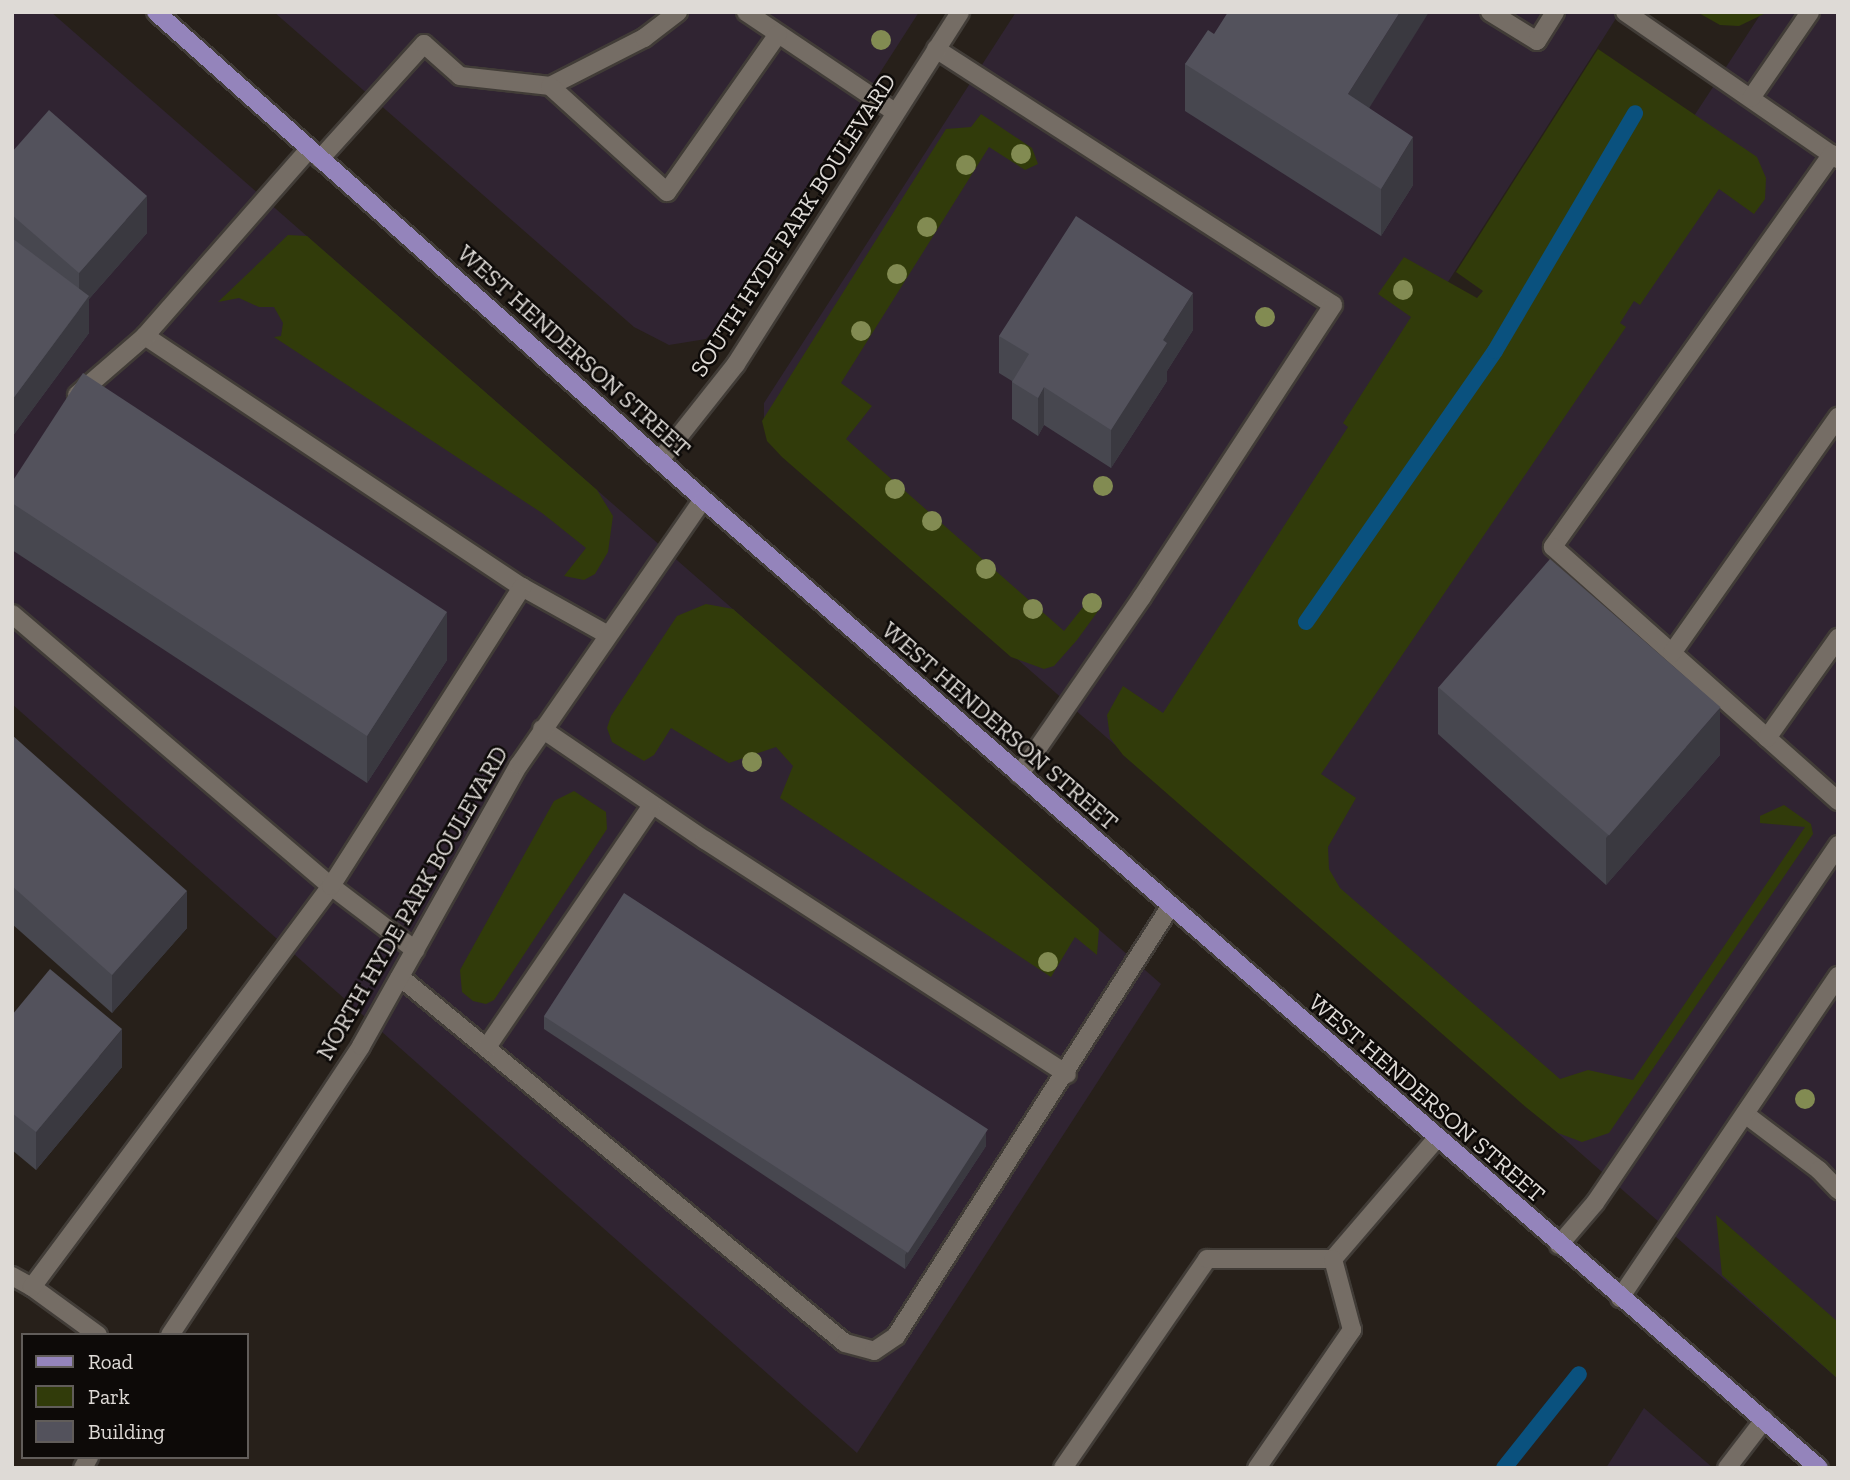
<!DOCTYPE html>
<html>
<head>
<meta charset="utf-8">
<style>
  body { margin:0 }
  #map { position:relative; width:1850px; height:1480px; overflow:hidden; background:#27201a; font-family:"Zilla Slab",serif }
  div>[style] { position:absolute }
  .commercial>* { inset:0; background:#302432 }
  .green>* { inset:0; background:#313b0a }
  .stream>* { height:16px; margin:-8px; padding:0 8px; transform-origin:8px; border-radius:8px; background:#0a517e }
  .roads { filter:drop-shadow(2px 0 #413c37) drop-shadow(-2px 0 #413c37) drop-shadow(0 2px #413c37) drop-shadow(0 -2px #413c37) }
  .minor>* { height:18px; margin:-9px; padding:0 9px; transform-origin:9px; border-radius:9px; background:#756d65 }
  .major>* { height:18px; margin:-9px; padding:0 9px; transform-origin:9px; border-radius:9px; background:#9484bb }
  .trees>* { width:20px; height:20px; margin:-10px; border-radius:50%; background:#828b52 }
  .wall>* { inset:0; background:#47474f }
  .shaded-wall>* { inset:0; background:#3a3940 }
  .building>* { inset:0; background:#53525c; transform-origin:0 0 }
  span { translate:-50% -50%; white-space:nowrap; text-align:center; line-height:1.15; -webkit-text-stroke:5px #0d0a08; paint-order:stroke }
  .street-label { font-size:24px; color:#dedad6 }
  .frame { position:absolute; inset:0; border:14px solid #dedad6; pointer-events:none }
  .legend { position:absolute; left:21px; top:1333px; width:228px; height:126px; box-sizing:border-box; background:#0d0a08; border:2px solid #615d5a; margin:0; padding:9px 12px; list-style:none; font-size:21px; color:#dedad6 }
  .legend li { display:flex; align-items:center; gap:14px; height:35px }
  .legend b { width:35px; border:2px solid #615d5a }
</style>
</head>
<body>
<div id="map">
  <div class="commercial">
    <div style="clip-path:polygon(12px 12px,51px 12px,1161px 984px,857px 1453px,12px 704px)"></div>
    <div style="clip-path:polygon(274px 12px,919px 12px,715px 329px,706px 339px,669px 345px,634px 327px)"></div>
    <div style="clip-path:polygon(1016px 12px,1620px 12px,1448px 282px,1545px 344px,1762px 12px,1838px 12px,1838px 1379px,773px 445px,764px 425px,764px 403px)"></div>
    <div style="clip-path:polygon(1644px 1408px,1713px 1468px,1606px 1468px)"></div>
  </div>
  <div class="green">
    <div style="clip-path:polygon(1697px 12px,1768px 12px,1739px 26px,1720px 25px)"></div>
    <div style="clip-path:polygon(1598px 49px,1757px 157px,1766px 178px,1765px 199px,1754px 214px,1719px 189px,1640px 305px,1634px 301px,1620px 323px,1626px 327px,1321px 774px,1356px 798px,1328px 847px,1329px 869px,1340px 888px,1560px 1079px,1588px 1070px,1633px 1080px,1805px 827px,1760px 823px,1760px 816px,1784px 805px,1811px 824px,1813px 834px,1609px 1133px,1582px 1142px,1558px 1133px,1527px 1108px,1123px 755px,1110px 738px,1107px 715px,1123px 686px,1163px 713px,1348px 427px,1343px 423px,1411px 317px,1378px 294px,1404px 257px,1477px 298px,1483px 291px,1456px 272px)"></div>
    <div style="clip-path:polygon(981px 114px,1032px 148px,1038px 164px,1025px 170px,989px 147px,841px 383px,872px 406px,846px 439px,1064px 631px,1088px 601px,1097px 598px,1101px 607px,1077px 640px,1054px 666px,1044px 669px,1011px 657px,782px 457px,767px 441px,762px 421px,946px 129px,971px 127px)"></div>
    <div style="clip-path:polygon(288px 235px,307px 236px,597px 490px,613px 516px,608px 552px,595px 574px,584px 580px,564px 576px,586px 548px,542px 513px,274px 337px,281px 336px,283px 323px,274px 307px,259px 307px,239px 298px,218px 302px)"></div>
    <div style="clip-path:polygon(706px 604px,733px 609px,1099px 929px,1097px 955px,1075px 937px,1051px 977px,780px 798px,793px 766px,776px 747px,729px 763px,671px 728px,654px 755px,644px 761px,612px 742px,607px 728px,611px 716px,669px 628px,677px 616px)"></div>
    <div style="clip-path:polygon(574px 791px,606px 812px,607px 829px,494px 1000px,486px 1004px,473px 1001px,462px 992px,460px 970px,554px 801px)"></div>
    <div style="clip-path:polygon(1716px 1215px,1838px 1322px,1838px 1379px,1722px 1275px)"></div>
  </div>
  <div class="stream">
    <div style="left:1306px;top:622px;width:330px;rotate:-55.1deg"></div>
    <div style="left:1495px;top:351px;width:276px;rotate:-59.5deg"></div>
    <div style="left:1504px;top:1468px;width:120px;rotate:-51.4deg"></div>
  </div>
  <div class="roads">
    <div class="minor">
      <div style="left:746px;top:12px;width:179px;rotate:33.9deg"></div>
      <div style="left:1490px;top:12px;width:55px;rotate:31.7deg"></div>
      <div style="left:1537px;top:41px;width:34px;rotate:-58deg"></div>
      <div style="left:1625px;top:12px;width:259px;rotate:34.6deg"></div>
      <div style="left:936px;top:49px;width:472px;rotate:32.8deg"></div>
      <div style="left:1333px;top:305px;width:349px;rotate:123.2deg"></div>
      <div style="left:1142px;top:597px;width:216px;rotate:124.6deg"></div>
      <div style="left:550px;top:86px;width:106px;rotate:-27.1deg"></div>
      <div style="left:644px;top:38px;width:43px;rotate:-37.4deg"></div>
      <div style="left:1751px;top:98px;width:104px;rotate:-55.5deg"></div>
      <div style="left:1832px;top:154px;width:482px;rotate:125.4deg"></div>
      <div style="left:1553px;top:547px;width:382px;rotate:41.7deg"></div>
      <div style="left:320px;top:159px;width:155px;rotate:-47.9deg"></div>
      <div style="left:424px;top:44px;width:48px;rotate:41.6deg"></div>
      <div style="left:460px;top:76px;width:91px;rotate:6.3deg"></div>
      <div style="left:550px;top:86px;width:158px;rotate:42.2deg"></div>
      <div style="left:667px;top:192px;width:193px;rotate:-54.9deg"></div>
      <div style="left:145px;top:336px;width:453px;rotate:33.7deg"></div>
      <div style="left:522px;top:587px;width:96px;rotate:29.2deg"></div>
      <div style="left:77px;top:395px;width:90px;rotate:-40.9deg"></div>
      <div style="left:145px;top:336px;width:249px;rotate:-48.7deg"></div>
      <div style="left:660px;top:460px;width:122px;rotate:-51.6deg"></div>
      <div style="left:736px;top:364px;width:417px;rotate:-57.5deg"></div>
      <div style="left:12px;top:614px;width:419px;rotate:40.5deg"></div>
      <div style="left:331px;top:886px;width:106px;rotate:37.3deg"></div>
      <div style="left:1672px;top:653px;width:289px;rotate:-54.9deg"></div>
      <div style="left:542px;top:729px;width:197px;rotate:34.3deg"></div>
      <div style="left:705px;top:840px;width:431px;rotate:32.9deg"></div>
      <div style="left:1767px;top:738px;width:123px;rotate:-54.6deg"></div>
      <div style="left:400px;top:977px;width:576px;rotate:39.44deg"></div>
      <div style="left:845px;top:1343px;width:30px;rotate:15deg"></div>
      <div style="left:874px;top:1351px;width:27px;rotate:-34deg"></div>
      <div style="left:896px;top:1336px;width:509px;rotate:-57.43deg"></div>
      <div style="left:487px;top:1047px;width:293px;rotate:-55.7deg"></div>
      <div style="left:1745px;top:1114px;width:93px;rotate:37.1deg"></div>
      <div style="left:1819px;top:1170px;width:28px;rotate:46deg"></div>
      <div style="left:1559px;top:1245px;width:55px;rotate:-49.4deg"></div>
      <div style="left:1595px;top:1203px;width:433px;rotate:-55.8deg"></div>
      <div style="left:12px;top:1276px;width:23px;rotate:29deg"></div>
      <div style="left:1620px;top:1298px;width:389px;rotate:-55.9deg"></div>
      <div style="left:98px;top:1335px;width:82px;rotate:-144deg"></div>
      <div style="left:32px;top:1287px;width:500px;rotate:-53.29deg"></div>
      <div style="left:331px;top:886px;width:355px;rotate:-57.4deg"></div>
      <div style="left:170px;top:1335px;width:346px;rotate:-56.5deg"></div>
      <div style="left:361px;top:1046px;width:322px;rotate:-60.7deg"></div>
      <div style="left:519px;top:765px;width:323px;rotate:-55.3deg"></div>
      <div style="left:83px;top:1468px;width:13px;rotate:-61deg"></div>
      <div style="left:1063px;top:1468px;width:254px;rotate:-55.4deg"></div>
      <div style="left:1207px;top:1259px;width:126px"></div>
      <div style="left:1333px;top:1259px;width:160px;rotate:-49.3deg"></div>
      <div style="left:1257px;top:1468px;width:168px;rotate:-55.5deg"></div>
      <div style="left:1352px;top:1330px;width:73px;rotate:-105deg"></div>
      <div style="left:1727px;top:1468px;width:61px;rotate:-52.4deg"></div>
    </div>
    <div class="major">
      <div style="left:156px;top:12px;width:732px;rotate:41.68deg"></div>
      <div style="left:703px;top:499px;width:1478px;rotate:40.97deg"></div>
    </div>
  </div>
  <div class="trees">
    <div style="left:881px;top:40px"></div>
    <div style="left:1021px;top:154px"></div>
    <div style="left:966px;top:165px"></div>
    <div style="left:927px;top:227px"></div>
    <div style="left:897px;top:274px"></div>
    <div style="left:1403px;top:290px"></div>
    <div style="left:1265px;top:317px"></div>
    <div style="left:861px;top:331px"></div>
    <div style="left:1103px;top:486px"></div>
    <div style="left:895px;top:489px"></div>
    <div style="left:932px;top:521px"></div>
    <div style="left:986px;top:569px"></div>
    <div style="left:1092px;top:603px"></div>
    <div style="left:1033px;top:609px"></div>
    <div style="left:752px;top:762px"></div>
    <div style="left:1048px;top:962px"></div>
    <div style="left:1805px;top:1099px"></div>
  </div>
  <div class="wall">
    <div style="clip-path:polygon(499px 12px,515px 12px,501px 14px)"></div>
    <div style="clip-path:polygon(1214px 34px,1369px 108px,1413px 185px,1381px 236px,1185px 111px,1185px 64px)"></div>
    <div style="clip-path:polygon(12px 152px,147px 233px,89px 299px,89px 333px,12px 437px)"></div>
    <div style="clip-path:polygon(1193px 330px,1167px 371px,1167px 381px,1111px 468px,1044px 425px,1038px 436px,1012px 419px,1012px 381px,999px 373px,999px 336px)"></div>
    <div style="clip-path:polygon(12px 482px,447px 660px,367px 783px,12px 550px)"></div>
    <div style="clip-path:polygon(1438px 687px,1720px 755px,1606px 885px,1438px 734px)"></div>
    <div style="clip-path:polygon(12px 735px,187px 928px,112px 1013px,12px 924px)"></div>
    <div style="clip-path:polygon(12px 1015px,122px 1067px,36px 1170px,12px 1150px)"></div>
    <div style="clip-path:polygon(544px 1016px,986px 1146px,905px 1269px,544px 1029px)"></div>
  </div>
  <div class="shaded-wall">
    <div style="clip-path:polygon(1400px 12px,1429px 12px,1348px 142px,1348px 94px)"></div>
    <div style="clip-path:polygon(1413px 137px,1413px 185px,1381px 236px,1381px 189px)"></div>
    <div style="clip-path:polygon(147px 196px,147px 233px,89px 299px,89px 333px,12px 437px,12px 400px,79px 310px,79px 273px)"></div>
    <div style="clip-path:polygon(1193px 293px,1193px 330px,1167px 371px,1167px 381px,1111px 468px,1111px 430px,1163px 340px)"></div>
    <div style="clip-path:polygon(1044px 387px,1044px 425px,1038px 436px,1038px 398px)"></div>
    <div style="clip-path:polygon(447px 612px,447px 660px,367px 783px,367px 736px)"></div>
    <div style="clip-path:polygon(1720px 708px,1720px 755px,1606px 885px,1606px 838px)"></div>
    <div style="clip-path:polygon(187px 891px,187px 928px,112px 1013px,112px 975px)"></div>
    <div style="clip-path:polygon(122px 1029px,122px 1067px,36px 1170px,36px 1132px)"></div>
    <div style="clip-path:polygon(986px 1132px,986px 1146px,905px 1269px,905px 1255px)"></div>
  </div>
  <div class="building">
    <div style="clip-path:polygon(1228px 12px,1400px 12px,1348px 94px,1413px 137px,1381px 189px,1185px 64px,1208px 30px,1214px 34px)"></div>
    <div style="clip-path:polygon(49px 110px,147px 196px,79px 273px,12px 215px,12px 152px)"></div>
    <div style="clip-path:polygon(1076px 216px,1193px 293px,1163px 340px,1167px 343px,1111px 430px,1044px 387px,1038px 398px,1012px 382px,1029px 354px,999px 336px)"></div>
    <div style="clip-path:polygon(12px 238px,89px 296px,12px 400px)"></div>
    <div style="clip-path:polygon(83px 373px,447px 612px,367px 736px,12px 503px,12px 482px)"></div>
    <div style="left:1550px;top:559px;width:226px;height:170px;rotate:41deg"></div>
    <div style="clip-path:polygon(12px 735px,187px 891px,112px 975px,12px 886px)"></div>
    <div style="left:624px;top:893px;width:434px;height:147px;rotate:33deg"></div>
    <div style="clip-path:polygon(50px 969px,122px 1029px,36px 1132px,12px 1113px,12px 1015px)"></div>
  </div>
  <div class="street-label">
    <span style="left:793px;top:225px;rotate:-57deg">SOUTH HYDE PARK BOULEVARD</span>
    <span style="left:574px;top:351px;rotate:42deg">WEST HENDERSON STREET</span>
    <span style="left:1000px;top:726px;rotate:41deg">WEST HENDERSON STREET</span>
    <span style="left:412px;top:903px;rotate:-60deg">NORTH HYDE PARK BOULEVARD</span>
    <span style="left:1427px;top:1098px;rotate:41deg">WEST HENDERSON STREET</span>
  </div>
  <div class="frame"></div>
  <ul class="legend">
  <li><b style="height:9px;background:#9484bb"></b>Road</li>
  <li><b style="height:19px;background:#313b0a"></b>Park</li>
  <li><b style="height:19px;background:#53525c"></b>Building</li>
  </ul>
</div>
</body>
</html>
